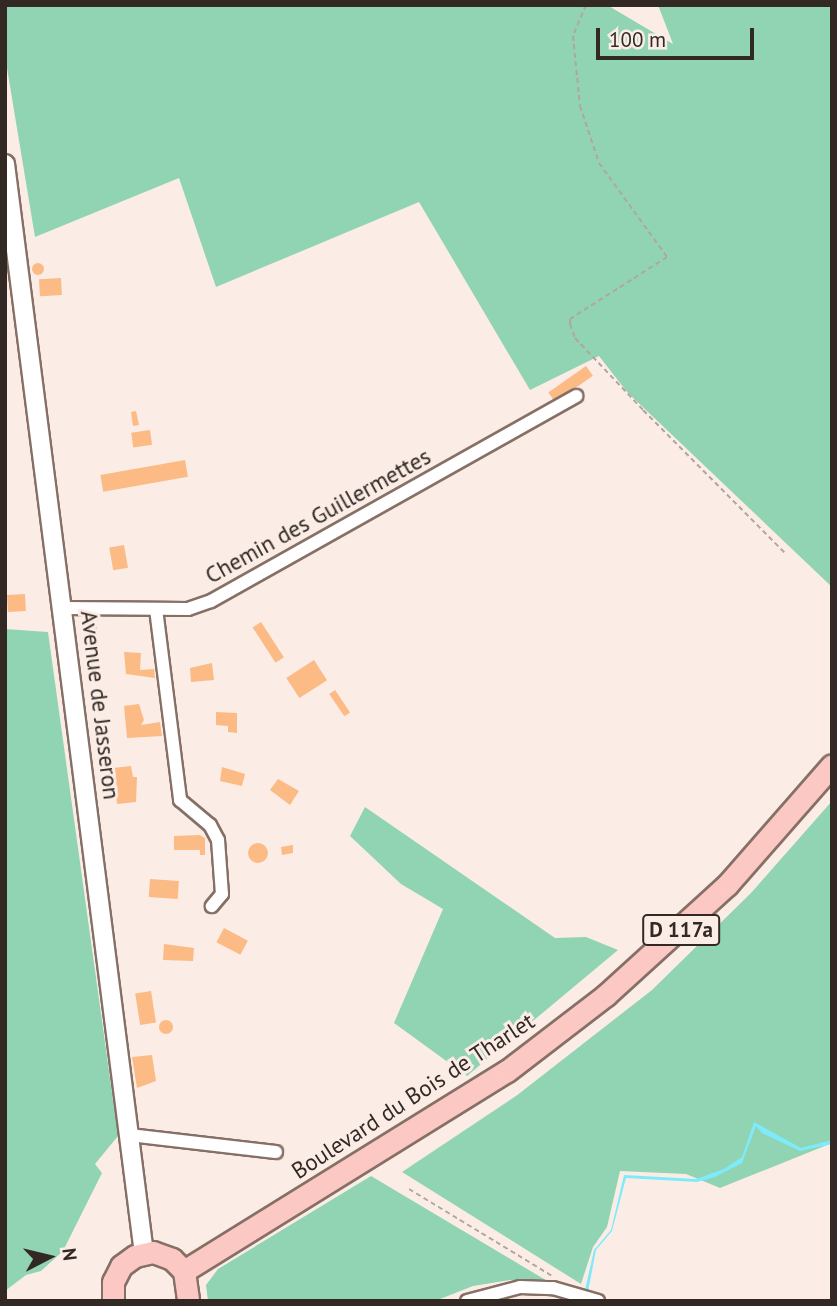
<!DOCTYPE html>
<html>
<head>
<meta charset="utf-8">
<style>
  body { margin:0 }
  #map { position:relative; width:837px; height:1306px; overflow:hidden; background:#fbede6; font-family:"PT Sans",sans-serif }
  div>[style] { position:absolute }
  .green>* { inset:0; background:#91d4b3 }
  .water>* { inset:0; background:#7eebfd }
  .building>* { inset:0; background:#fcba85; transform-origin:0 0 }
  .round { border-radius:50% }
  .path>* { height:2px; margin-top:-1px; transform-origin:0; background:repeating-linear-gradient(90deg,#b1a59f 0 5px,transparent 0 8.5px) }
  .roads { filter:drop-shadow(2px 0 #867066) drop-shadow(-2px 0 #867066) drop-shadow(0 2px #867066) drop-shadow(0 -2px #867066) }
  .minor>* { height:12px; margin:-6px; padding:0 6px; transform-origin:6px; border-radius:6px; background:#fff }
  .secondary>* { height:18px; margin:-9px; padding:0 9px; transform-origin:9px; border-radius:9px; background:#fff }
  .primary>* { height:21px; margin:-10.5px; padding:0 10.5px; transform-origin:10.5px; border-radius:10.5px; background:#fcc8c4 }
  span { translate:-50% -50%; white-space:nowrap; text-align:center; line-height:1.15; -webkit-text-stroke:6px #fbede6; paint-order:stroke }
  .shield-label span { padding:2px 5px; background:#fbede6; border:2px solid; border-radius:5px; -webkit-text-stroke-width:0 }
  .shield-label { font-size:21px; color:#322925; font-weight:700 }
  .street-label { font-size:23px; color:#322925 }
  .frame { position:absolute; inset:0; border:7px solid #322925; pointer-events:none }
  .north { position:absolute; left:14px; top:1222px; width:70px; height:70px; -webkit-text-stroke:5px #fbede6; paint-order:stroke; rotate:83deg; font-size:19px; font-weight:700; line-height:28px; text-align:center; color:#322925 }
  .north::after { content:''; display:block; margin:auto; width:24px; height:32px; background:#322925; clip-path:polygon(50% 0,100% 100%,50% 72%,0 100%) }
  .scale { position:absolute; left:596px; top:28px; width:158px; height:32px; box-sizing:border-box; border:4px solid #322925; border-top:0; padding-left:9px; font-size:21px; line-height:24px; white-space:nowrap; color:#322925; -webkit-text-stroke:5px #fbede6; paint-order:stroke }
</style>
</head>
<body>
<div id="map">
  <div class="green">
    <div style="clip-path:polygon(5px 5px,607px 5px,673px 44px,658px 5px,832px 5px,832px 587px,627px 392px,599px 356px,530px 390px,419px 202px,216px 287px,179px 178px,35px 237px,5px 56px)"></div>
    <div style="clip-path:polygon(5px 629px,48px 632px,118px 1136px,95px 1164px,102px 1173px,63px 1251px,41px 1271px,26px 1275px,5px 1291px)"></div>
    <div style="clip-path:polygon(832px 801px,832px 1143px,720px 1188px,686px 1174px,620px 1171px,607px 1227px,593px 1247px,581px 1284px,402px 1172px,516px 1096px,652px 990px,751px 893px)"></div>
    <div style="clip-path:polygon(365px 807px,555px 938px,586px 937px,618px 950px,467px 1076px,394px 1023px,443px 909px,401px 884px,350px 836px)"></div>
    <div style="clip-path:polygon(371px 1176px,549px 1282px,510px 1280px,473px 1286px,435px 1301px,208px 1301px,206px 1285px,218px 1269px)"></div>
  </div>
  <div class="water">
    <div style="clip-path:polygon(754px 1122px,801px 1148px,832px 1140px,832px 1144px,800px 1151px,762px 1133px,756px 1126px,742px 1163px,715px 1177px,697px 1182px,626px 1178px,612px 1231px,596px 1250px,588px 1292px,585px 1290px,594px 1250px,611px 1230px,624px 1175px,696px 1179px,724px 1169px,742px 1157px)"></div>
  </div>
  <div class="building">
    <div class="round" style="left:32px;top:263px;width:12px;height:12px"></div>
    <div style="left:61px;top:278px;width:17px;height:22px;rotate:87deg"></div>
    <div style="left:586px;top:366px;width:12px;height:46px;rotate:55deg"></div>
    <div style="clip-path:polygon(136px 411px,139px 425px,133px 426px,131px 412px)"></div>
    <div style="left:150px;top:430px;width:15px;height:19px;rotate:82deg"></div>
    <div style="left:185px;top:460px;width:17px;height:86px;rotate:80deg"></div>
    <div style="left:124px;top:545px;width:23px;height:15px;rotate:80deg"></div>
    <div style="left:25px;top:594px;width:17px;height:18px;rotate:87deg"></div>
    <div style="left:90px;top:619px;width:7px;height:11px"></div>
    <div style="left:261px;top:622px;width:42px;height:10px;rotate:57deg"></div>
    <div style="clip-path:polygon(124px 652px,141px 653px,140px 670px,154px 669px,155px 678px,126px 674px)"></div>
    <div style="left:314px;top:660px;width:24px;height:33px;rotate:57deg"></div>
    <div style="clip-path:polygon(212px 663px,214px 680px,191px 682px,190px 668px)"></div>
    <div style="left:335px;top:690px;width:27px;height:7px;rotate:56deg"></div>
    <div style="clip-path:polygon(139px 704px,144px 720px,141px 725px,160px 722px,162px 736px,127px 738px,124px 706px)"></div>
    <div style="clip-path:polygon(216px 712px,237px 713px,237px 733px,228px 732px,228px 726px,216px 725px)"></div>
    <div style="clip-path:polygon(131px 766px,133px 777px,137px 777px,136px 802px,117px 804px,113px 768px)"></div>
    <div style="clip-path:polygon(222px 767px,245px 774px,242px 786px,220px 781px)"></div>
    <div style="clip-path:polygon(278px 779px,299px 791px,290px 805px,270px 790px)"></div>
    <div style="clip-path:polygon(200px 835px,205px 838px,205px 855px,200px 855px,200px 850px,174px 850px,174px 836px)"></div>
    <div class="round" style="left:248px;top:843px;width:20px;height:20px"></div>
    <div style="clip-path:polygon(293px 845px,293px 853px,282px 855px,281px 847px)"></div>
    <div style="left:150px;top:879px;width:29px;height:18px;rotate:4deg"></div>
    <div style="left:224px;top:928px;width:27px;height:16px;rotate:28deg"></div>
    <div style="clip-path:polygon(164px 944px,194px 948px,193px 961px,163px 960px)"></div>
    <div style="left:151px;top:991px;width:32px;height:16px;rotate:81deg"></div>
    <div class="round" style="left:159px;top:1020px;width:14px;height:14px"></div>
    <div style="clip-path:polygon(152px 1055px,156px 1081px,137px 1088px,132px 1057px)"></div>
  </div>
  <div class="path">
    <div style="left:586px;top:5px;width:34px;rotate:113deg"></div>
    <div style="left:573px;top:36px;width:70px;rotate:84.3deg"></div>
    <div style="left:580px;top:106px;width:60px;rotate:71.6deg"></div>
    <div style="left:599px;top:163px;width:116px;rotate:54.1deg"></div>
    <div style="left:667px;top:257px;width:115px;rotate:147.4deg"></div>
    <div style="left:570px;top:319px;width:5px;rotate:90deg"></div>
    <div style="left:570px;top:324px;width:15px;rotate:70deg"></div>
    <div style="left:575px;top:338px;width:99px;rotate:46.6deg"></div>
    <div style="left:643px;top:410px;width:202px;rotate:45.2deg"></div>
    <div style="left:409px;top:1189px;width:167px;rotate:31.3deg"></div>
  </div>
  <div class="roads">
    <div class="minor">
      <div style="left:63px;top:608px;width:125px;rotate:0.5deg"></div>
      <div style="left:188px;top:609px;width:24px;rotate:-19deg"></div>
      <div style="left:211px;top:601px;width:419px;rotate:-29.3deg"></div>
      <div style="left:156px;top:609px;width:193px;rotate:82.8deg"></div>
      <div style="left:180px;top:800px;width:39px;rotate:40deg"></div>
      <div style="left:210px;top:825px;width:17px;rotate:62deg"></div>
      <div style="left:218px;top:840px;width:54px;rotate:85.8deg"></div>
      <div style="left:222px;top:894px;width:16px;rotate:130deg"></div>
      <div style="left:129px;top:1135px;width:148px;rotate:6.6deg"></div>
      <div style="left:467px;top:1301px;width:55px;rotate:-14.8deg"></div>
      <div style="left:520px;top:1287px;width:33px;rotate:2deg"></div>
      <div style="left:553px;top:1288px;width:47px;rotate:16.1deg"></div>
    </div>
    <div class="secondary">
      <div style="left:5px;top:164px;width:1098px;rotate:82.73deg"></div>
    </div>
    <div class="primary">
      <div style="left:184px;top:1271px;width:380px;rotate:-31.8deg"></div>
      <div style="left:507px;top:1071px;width:125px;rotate:-37.5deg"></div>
      <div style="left:606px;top:995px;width:164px;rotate:-42.3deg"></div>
      <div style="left:727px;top:885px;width:159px;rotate:-48.8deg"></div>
      <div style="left:113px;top:1301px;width:19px;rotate:-90deg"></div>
      <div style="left:113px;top:1282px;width:18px;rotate:-63deg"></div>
      <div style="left:121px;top:1266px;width:17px;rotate:-36deg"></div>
      <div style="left:135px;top:1256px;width:18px;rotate:-13deg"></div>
      <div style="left:153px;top:1252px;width:20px;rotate:20deg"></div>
      <div style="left:172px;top:1259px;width:17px;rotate:45deg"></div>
      <div style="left:184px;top:1271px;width:30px;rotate:82deg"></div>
    </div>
  </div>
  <div class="shield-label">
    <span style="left:681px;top:930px">D 117a</span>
  </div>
  <div class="street-label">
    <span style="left:318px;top:516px;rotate:-29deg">Chemin des Guillermettes</span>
    <span style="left:100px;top:705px;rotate:83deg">Avenue de Jasseron</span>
    <span style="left:413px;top:1096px;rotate:-33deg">Boulevard du Bois de Tharlet</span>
  </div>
  <div class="frame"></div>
  <div class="north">N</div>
  <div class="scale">100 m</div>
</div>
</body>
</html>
